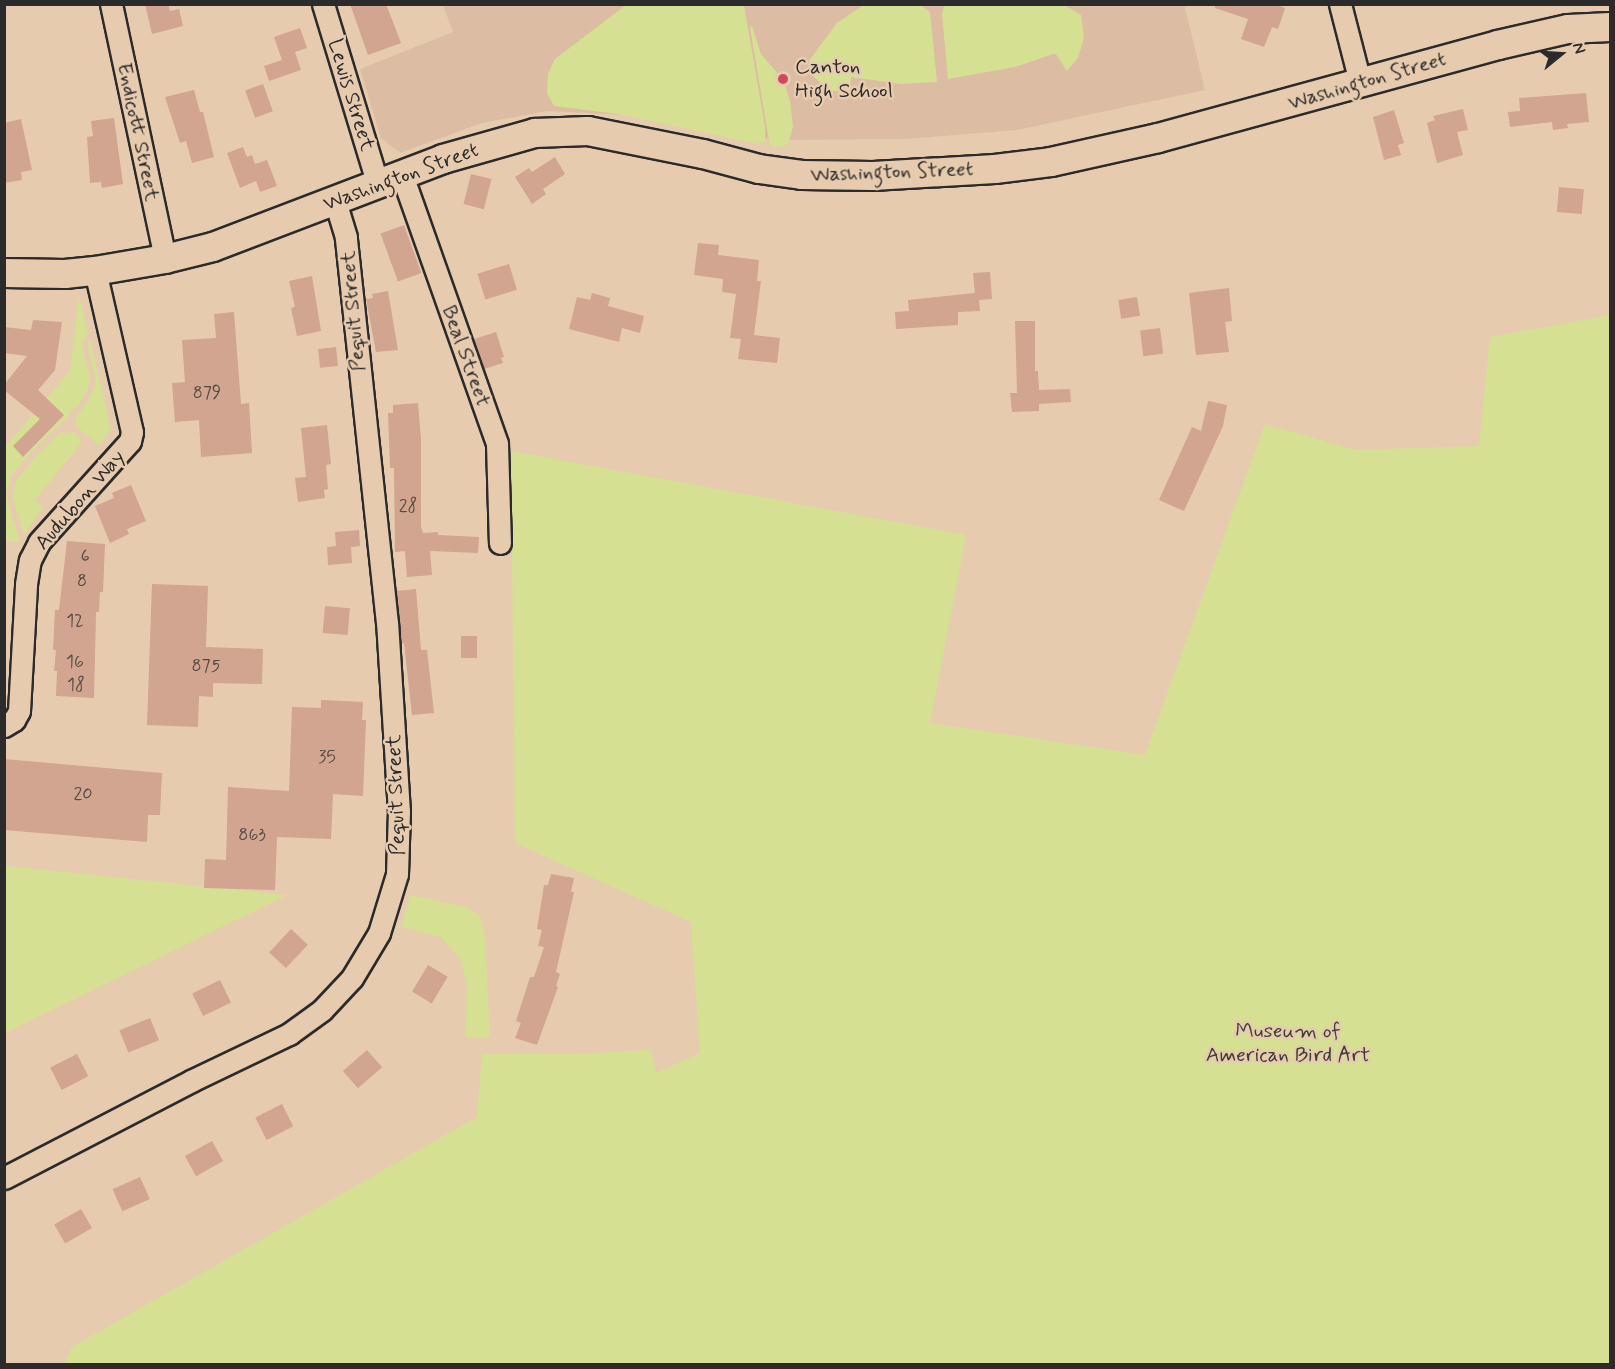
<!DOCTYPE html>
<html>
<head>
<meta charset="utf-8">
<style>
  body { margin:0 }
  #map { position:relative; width:1615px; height:1369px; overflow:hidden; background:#e7cbae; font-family:Mynerve,sans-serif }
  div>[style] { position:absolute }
  .built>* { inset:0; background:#dcbda3 }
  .green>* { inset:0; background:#d5e093 }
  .building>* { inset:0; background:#d1a590; transform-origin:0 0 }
  .roads { filter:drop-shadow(2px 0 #2b2b2b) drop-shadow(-2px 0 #2b2b2b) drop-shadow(0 2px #2b2b2b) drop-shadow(0 -2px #2b2b2b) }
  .minor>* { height:21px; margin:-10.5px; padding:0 10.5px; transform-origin:10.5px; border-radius:10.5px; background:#e7cbae }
  .secondary>* { height:28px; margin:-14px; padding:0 14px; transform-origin:14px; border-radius:14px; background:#e7cbae }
  .dots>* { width:16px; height:16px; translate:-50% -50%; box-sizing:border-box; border:3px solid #e7cbae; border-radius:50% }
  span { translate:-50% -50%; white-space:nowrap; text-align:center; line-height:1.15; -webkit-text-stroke:5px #e7cbae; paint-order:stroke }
  .number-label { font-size:18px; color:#544a44 }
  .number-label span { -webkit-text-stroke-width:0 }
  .poi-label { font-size:21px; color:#2b2b2b }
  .left { translate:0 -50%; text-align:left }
  .street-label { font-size:21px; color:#2b2b2b }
  .park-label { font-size:21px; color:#3c3d35 }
  .frame { position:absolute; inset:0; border:6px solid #2b2b2b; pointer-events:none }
  .north { position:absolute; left:1531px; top:24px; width:60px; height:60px; -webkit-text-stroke:4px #e7cbae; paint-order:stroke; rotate:72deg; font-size:16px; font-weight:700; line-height:24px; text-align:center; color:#2b2b2b }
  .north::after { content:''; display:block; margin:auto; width:21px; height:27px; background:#2b2b2b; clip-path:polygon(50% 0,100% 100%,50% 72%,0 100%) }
</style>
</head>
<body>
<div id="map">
  <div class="built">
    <div style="clip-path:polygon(1184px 4px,1205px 90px,1017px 130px,906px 139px,780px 140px,706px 132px,648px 116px,547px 111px,482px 123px,400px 153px,381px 138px,360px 69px,453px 32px,443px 5px)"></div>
  </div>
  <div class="green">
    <div style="clip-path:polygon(865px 4px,920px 5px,930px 12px,937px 82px,901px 84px,851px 77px,850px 90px,845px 92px,831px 90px,816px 79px,809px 71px,809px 61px,814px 54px,837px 23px)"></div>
    <div style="clip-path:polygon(945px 4px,1064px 5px,1081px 15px,1084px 38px,1078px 58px,1067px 71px,1056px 54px,1053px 54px,1015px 67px,948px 79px,942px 14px)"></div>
    <div style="clip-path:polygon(626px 5px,744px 5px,765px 127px,765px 141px,758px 144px,618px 114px,554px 106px,547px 93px,548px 74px,555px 59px)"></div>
    <div style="clip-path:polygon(752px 26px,761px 54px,784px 81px,790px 101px,793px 127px,788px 144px,782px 147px,770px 146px,750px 28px)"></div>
    <div style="clip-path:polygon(evenodd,79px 296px,88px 332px,82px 344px,90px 378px,88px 389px,76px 408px,74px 407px,69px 412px,71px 414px,31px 452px,13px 473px,6px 494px,20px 542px,5px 540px,5px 447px,70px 371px,79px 296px,53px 405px,64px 416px,33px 446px,23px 436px,53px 405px)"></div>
    <div style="clip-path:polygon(1610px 315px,1610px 1364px,64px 1364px,72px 1347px,477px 1117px,482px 1054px,577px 1054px,651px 1050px,656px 1073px,700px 1053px,691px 922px,515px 843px,511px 451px,966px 535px,930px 723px,1145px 755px,1265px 424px,1355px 450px,1479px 446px,1490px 337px)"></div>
    <div style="clip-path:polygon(90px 339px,111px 430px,99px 445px,76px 426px,76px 417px,88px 401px,96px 382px,88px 345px)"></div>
    <div style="clip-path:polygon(72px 431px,80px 438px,81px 443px,35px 500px,43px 507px,24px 535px,12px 495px,17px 480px,38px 454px,61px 432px,68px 434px)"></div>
    <div style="clip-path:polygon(5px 866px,287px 895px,5px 1033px)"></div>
    <div style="clip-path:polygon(410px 895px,465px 907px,480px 915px,485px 937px,490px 1037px,465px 1038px,467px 987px,461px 960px,441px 937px,401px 927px)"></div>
  </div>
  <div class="building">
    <div style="clip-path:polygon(145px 4px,168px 4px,170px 11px,179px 9px,183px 26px,152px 34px)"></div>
    <div style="clip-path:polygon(350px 4px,386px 4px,401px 43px,368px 55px)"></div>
    <div style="clip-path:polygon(1215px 4px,1274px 4px,1285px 8px,1278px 29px,1272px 27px,1264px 47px,1241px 39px,1248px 19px,1215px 8px)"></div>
    <div style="clip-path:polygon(300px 28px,307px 48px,295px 52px,301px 70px,269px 81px,264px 66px,282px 60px,274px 37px)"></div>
    <div style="left:263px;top:84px;width:29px;height:19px;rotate:70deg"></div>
    <div style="clip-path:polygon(194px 90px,200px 112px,203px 112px,214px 157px,192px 163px,186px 141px,180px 143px,165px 97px)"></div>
    <div style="clip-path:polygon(1586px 93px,1589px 122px,1567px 124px,1568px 128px,1553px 130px,1552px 122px,1510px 127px,1508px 112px,1520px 111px,1519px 98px)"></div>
    <div style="clip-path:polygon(1463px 109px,1468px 130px,1457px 132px,1463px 155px,1437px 163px,1427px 123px,1435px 120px,1433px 116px)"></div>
    <div style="clip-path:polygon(1394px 110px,1404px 143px,1398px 145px,1401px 155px,1384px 160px,1373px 117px)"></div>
    <div style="clip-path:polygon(114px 118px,123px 184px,102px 188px,101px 182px,90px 183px,87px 137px,93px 136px,91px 121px)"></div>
    <div style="clip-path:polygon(21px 119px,32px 170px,21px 172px,22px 180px,4px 183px,4px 123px)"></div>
    <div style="clip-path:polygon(243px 147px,247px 157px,252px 155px,255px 164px,267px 160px,277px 186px,260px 192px,256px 181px,240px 188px,227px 153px)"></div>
    <div style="clip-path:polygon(555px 157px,565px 174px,543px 189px,546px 194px,532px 204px,515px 177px,529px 168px,532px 172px)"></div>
    <div style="left:471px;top:174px;width:21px;height:31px;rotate:14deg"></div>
    <div style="left:1559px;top:187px;width:25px;height:25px;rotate:5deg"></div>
    <div style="left:404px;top:225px;width:51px;height:25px;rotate:70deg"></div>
    <div style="clip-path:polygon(698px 243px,719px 245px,718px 255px,759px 260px,757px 281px,761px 281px,754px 335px,780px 338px,777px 363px,738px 359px,741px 339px,730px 338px,736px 294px,722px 292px,723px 279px,694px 275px)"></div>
    <div style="left:509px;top:264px;width:27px;height:33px;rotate:73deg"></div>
    <div style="clip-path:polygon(990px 272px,992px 299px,979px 300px,980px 311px,958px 312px,958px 325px,896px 329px,895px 312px,909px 311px,908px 300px,975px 293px,973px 273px)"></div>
    <div style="clip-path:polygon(312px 276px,321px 331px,297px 336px,291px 308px,295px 307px,289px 281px)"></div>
    <div style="clip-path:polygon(1229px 288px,1232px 321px,1225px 322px,1229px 352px,1196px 355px,1189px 293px)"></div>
    <div style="clip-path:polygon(388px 291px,398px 350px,376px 352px,366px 299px,373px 298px,372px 294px)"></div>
    <div style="clip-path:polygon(592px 293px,610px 298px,608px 306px,644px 316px,640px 333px,622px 328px,619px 342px,569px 329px,577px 297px,590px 300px)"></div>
    <div style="left:1137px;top:297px;width:19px;height:19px;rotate:81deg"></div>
    <div style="clip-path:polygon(234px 312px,241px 404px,249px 403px,252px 453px,201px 457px,199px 420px,175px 422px,172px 383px,185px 382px,182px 340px,216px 338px,214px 314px)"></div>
    <div style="clip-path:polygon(33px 320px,62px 322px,55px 370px,38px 390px,64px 415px,23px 457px,13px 446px,40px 419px,4px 390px,4px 385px,27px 356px,4px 353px,4px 327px,31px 330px)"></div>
    <div style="clip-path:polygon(1015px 321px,1035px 321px,1035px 371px,1038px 371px,1039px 390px,1070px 389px,1071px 402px,1039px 404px,1039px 411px,1012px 412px,1010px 393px,1017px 393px)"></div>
    <div style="left:1160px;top:328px;width:26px;height:20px;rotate:83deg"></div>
    <div style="clip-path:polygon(496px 332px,504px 357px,501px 358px,503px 363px,484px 369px,474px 339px)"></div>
    <div style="left:336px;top:347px;width:19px;height:18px;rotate:84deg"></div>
    <div style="clip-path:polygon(1208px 401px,1227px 405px,1223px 426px,1184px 511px,1159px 500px,1192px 427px,1201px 431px)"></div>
    <div style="clip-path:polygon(418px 403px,421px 439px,421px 526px,423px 533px,438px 532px,438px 535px,479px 537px,478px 553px,430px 551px,432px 575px,407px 577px,405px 551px,395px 552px,394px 468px,390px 468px,388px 413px,393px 413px,393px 405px)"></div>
    <div style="clip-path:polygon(327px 425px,331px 464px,326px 465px,328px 489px,324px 490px,325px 498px,298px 502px,295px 478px,306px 477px,301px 428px)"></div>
    <div style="clip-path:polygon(131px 485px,146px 521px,127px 529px,129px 534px,110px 543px,95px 506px,114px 498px,112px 493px)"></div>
    <div style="clip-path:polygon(359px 530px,360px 546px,351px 547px,352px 563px,328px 565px,327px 547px,336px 546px,335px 532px)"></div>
    <div style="clip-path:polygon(67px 541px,105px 544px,103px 592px,100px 592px,99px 612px,96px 612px,94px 698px,56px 696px,57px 671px,54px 671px,56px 650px,53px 650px,55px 610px,59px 610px)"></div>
    <div style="clip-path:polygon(152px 584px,208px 586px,206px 647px,263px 649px,262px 684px,213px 683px,213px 697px,199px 696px,198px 727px,147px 725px)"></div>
    <div style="clip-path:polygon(416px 589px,421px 650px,427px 650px,434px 713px,412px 715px,404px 643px,401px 644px,396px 591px)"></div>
    <div style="left:325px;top:606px;width:25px;height:27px;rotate:5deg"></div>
    <div style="left:461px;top:636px;width:16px;height:22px"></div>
    <div style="clip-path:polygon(321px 700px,363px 702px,362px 720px,366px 720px,363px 796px,333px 794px,331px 839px,277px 837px,275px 890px,204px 888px,205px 859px,226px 860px,228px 787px,289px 791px,292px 707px,321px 708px)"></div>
    <div style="clip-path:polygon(4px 759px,162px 773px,160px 815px,148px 815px,147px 842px,4px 830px)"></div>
    <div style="clip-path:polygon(551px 874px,574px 878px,571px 892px,574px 892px,556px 972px,560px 974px,556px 986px,558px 987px,537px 1045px,515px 1038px,521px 1023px,516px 1021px,530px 977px,534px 977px,544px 947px,538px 946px,542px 930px,537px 929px,544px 885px,548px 885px)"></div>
    <div style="left:291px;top:929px;width:23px;height:32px;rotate:43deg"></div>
    <div style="left:428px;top:965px;width:23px;height:31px;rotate:31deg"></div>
    <div style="left:220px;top:980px;width:25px;height:31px;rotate:64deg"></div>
    <div style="left:150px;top:1018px;width:24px;height:33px;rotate:68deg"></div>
    <div style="left:367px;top:1050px;width:23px;height:32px;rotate:49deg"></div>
    <div style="left:77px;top:1054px;width:25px;height:30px;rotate:63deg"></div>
    <div style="left:282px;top:1104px;width:25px;height:30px;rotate:63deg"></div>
    <div style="left:212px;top:1141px;width:23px;height:31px;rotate:61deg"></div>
    <div style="left:140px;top:1177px;width:24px;height:30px;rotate:66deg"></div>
    <div style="left:81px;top:1209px;width:22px;height:31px;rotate:60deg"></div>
  </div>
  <div class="roads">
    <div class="minor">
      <div style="left:111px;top:4px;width:261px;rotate:78deg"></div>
      <div style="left:323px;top:4px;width:189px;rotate:73.1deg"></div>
      <div style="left:1340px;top:4px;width:81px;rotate:75.6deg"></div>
      <div style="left:402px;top:175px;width:285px;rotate:70.5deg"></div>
      <div style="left:497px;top:444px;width:99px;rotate:88.3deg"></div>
      <div style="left:4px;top:726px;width:12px;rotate:-31deg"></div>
      <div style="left:14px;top:720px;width:10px;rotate:-61deg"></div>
      <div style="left:19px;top:711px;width:127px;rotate:-86.8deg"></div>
      <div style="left:26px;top:584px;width:24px;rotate:-81deg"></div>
      <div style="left:30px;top:560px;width:20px;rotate:-63deg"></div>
      <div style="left:39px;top:542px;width:136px;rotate:-48deg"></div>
      <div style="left:130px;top:441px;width:9px;rotate:-77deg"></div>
      <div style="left:132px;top:432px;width:165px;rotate:-102.9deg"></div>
      <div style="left:4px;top:1178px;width:211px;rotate:-27.4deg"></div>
      <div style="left:191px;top:1081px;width:109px;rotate:-25.6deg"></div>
      <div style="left:289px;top:1034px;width:41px;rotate:-36deg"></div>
      <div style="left:322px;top:1010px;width:44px;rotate:-46.8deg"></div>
      <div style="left:352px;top:978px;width:52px;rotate:-59deg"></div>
      <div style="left:379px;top:933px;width:62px;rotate:-73deg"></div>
      <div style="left:397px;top:874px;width:62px;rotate:-88.2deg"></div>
      <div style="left:399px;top:812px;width:189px;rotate:-93.6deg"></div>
      <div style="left:387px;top:623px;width:388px;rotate:-96.1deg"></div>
      <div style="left:346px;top:237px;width:38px;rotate:-107deg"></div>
    </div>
    <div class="secondary">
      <div style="left:4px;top:273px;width:61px;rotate:0.9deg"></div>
      <div style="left:65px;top:274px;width:30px;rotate:-6deg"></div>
      <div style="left:95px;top:271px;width:71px;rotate:-9.7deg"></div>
      <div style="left:165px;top:259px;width:49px;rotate:-14deg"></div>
      <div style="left:213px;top:247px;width:246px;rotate:-20.9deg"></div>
      <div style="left:443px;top:159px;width:96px;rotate:-15.8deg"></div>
      <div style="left:535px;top:133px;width:53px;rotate:-2.2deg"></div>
      <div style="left:588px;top:131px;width:117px;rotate:11.3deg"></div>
      <div style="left:703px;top:154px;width:58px;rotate:15deg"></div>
      <div style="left:759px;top:169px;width:43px;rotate:7.9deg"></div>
      <div style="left:802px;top:175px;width:71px;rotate:0.8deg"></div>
      <div style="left:873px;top:176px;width:122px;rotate:-3.3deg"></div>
      <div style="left:995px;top:169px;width:56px;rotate:-7.1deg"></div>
      <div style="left:1051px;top:162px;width:110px;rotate:-12.6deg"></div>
      <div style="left:1158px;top:138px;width:352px;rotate:-15.3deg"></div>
      <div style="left:1498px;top:45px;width:72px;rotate:-12.9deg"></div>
      <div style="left:1568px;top:29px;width:42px;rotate:-2.7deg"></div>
    </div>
  </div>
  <div class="dots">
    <div style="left:783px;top:79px;background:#d1495b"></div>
  </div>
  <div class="number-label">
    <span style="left:207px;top:393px">879</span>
    <span style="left:408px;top:506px">28</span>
    <span style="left:85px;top:556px">6</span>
    <span style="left:82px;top:581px">8</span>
    <span style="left:75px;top:621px">12</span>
    <span style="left:75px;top:662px">16</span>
    <span style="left:206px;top:666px">875</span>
    <span style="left:76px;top:685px">18</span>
    <span style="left:327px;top:757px">35</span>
    <span style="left:83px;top:794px">20</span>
    <span style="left:252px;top:835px">863</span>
  </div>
  <div class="poi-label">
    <span class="left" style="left:795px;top:79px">Canton<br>High School</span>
  </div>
  <div class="street-label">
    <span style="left:1367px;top:81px;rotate:-16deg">Washington Street</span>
    <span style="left:351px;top:95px;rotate:73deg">Lewis Street</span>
    <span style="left:138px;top:132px;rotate:78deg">Endicott Street</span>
    <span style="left:892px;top:172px;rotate:-2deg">Washington Street</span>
    <span style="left:401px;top:177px;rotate:-20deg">Washington Street</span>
    <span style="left:353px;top:311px;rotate:-95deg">Pequit Street</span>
    <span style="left:466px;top:356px;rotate:70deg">Beal Street</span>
    <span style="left:80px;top:500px;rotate:-49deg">Audubon Way</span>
    <span style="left:396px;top:795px;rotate:-92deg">Pequit Street</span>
  </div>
  <div class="park-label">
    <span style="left:1288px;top:1043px">Museum of<br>American Bird Art</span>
  </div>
  <div class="frame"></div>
  <div class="north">N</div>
</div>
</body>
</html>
